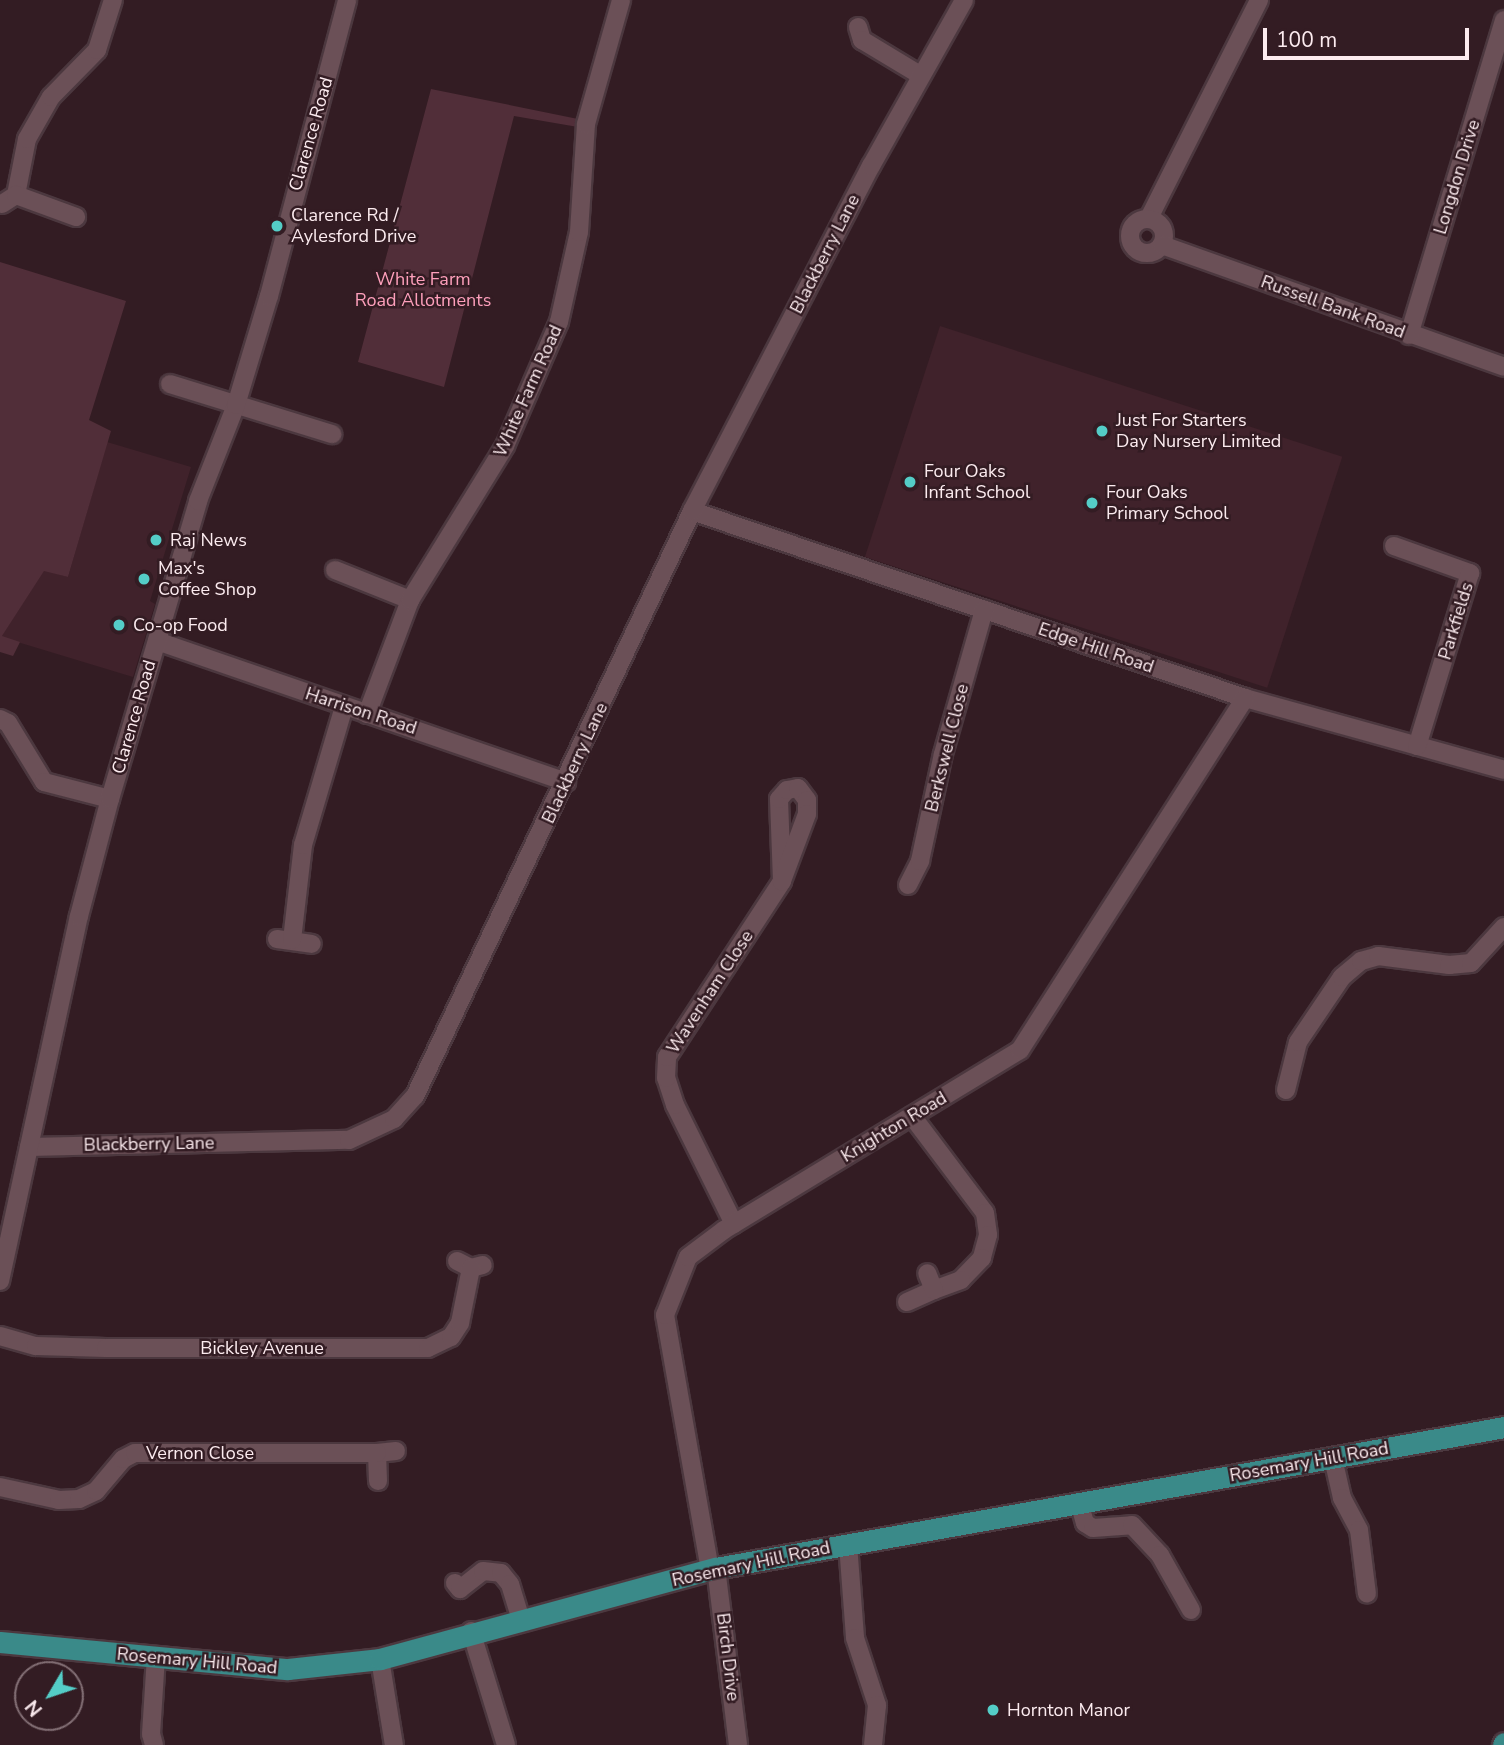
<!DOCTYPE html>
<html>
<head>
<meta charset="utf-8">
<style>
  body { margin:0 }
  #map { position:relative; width:1504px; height:1745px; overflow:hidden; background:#331c23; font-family:"Nunito Sans",sans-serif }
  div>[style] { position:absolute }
  .built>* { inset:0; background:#40222b; transform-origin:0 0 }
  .green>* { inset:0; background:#512e39 }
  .roads { filter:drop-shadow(2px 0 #4c383f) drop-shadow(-2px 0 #4c383f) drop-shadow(0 2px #4c383f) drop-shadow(0 -2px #4c383f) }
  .minor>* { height:18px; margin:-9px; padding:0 9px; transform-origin:9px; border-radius:9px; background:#6b5057 }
  .minor>.ring { margin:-9px; padding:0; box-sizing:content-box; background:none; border:18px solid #6b5057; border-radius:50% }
  .major>* { height:21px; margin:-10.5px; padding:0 10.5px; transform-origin:10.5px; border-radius:10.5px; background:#3a8a89 }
  .dots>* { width:19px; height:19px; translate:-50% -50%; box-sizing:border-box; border:4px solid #331c23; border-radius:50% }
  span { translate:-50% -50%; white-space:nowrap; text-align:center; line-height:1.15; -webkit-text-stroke:5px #331c23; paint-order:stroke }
  .street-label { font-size:18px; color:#fcebef }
  .poi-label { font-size:18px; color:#fcebef }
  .left { translate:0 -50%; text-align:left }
  .park-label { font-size:18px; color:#fd9fbb }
  .north { position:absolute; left:14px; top:1661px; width:70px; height:70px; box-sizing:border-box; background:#331c23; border:2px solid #836f75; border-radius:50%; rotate:231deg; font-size:19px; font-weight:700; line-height:28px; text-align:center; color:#fcebef }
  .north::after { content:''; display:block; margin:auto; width:24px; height:32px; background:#54cdc7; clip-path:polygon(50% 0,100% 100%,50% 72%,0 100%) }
  .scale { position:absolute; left:1263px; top:28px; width:206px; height:32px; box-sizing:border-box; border:4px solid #fcebef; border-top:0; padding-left:9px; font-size:21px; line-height:24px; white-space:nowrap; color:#fcebef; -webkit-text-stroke:5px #331c23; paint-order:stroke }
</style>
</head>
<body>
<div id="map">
  <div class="built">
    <div style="left:940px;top:326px;width:423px;height:243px;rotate:18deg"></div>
    <div style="clip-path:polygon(107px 442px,191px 467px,150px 601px,155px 604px,133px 677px,1px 637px,44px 570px,68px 577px)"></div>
  </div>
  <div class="green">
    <div style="clip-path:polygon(431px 89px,578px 119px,578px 127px,514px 116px,444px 387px,358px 362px)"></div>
    <div style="clip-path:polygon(0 262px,126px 301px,89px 420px,111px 431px,68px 577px,44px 571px,2px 636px,20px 642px,13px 656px,0 652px)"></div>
  </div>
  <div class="roads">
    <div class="minor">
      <div style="left:858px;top:27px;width:14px;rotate:73deg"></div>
      <div style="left:862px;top:40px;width:68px;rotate:31.1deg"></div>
      <div style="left:16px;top:195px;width:57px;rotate:-78.9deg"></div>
      <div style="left:27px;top:139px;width:48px;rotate:-60.3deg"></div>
      <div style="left:51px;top:97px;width:66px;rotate:-45.6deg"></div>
      <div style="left:97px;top:50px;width:52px;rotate:-72.3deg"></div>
      <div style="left:2px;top:204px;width:17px;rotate:-33deg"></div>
      <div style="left:16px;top:195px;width:64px;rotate:20.1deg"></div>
      <div style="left:1149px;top:218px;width:244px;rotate:-63.2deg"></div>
      <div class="ring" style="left:1130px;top:219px;width:16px;height:16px"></div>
      <div style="left:1162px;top:245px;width:363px;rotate:19.6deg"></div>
      <div style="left:1409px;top:335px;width:329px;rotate:-73.2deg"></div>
      <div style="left:170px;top:384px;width:170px;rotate:17.2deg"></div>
      <div style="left:692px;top:511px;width:584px;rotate:18.68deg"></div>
      <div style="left:1245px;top:698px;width:269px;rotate:15.5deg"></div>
      <div style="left:1394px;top:546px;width:81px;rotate:19.6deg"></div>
      <div style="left:1470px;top:573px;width:181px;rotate:107deg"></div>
      <div style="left:335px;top:570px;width:81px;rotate:21.8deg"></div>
      <div style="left:157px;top:641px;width:433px;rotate:19deg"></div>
      <div style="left:367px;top:714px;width:122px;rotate:-69.3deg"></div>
      <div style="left:410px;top:600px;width:181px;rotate:-58.3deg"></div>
      <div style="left:505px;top:446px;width:135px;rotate:-66.5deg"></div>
      <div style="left:559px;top:322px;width:92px;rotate:-77.5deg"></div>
      <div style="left:579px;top:232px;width:108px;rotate:-86.3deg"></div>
      <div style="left:586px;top:124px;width:129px;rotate:-74.2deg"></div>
      <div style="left:0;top:719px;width:9px;rotate:27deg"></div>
      <div style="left:8px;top:723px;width:69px;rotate:58.6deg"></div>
      <div style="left:44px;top:782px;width:68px;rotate:14.4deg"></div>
      <div style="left:908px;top:885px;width:27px;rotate:-63deg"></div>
      <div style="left:920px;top:861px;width:109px;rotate:-77.9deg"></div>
      <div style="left:943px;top:754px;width:150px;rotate:-74.1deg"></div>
      <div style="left:277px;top:939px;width:35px;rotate:8deg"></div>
      <div style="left:292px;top:940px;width:96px;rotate:-83.4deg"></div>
      <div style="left:303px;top:845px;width:144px;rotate:-73.5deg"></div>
      <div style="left:1286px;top:1090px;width:49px;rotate:-76deg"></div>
      <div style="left:1298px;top:1042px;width:78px;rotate:-55.9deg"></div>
      <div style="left:1342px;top:977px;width:25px;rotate:-40deg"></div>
      <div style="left:1361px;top:961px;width:18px;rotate:-16deg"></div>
      <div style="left:1378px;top:956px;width:72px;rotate:7.2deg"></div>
      <div style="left:1449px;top:965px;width:22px;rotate:-5deg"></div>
      <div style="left:1471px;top:963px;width:49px;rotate:-47.5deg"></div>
      <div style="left:912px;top:1116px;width:121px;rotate:53deg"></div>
      <div style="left:985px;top:1213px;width:22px;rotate:82deg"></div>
      <div style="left:988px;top:1235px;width:24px;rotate:105deg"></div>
      <div style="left:982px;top:1258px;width:30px;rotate:134deg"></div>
      <div style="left:961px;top:1280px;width:29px;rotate:160deg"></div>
      <div style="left:29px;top:1147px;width:320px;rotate:-1.3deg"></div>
      <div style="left:349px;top:1140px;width:50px;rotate:-25deg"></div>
      <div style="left:394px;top:1119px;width:31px;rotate:-48deg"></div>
      <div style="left:415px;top:1096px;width:647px;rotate:-64.66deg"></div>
      <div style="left:692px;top:511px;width:389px;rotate:-62.6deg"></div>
      <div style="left:871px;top:166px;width:190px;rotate:-60.7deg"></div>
      <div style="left:734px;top:1224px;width:133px;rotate:-116.4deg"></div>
      <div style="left:675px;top:1105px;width:28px;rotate:-108deg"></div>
      <div style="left:666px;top:1078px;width:21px;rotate:-87deg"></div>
      <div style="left:667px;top:1057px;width:210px;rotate:-56.8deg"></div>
      <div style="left:782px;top:881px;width:82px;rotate:-92.1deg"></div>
      <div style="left:779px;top:799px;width:12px;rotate:-48deg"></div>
      <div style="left:787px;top:790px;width:11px;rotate:-10deg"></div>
      <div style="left:798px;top:788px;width:15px;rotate:53deg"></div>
      <div style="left:807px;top:800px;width:14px;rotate:90deg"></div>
      <div style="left:807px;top:814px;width:72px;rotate:110.5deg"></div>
      <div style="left:457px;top:1261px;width:16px;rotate:27deg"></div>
      <div style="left:471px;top:1268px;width:12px;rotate:-14deg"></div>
      <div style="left:0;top:1281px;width:373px;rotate:-77.8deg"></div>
      <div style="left:79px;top:916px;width:121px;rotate:-75.2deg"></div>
      <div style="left:110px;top:799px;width:311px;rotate:-73.5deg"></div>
      <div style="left:198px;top:501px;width:103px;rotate:-68.4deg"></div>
      <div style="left:236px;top:405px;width:114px;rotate:-73.2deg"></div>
      <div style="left:269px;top:296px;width:306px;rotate:-75.2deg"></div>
      <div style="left:907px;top:1302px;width:30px;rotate:-24deg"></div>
      <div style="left:934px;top:1290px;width:18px;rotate:-112deg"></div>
      <div style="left:0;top:1336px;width:37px;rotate:16deg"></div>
      <div style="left:36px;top:1346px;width:70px;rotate:1.6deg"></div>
      <div style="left:106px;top:1348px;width:322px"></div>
      <div style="left:428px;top:1348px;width:25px;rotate:-26deg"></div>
      <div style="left:451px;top:1337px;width:17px;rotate:-57deg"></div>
      <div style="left:460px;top:1323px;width:56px;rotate:-78.7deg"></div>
      <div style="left:1333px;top:1458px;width:41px;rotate:77.3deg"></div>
      <div style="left:1342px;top:1498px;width:36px;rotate:62deg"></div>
      <div style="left:1359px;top:1530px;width:64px;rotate:82.9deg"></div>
      <div style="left:378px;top:1481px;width:28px;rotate:-92deg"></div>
      <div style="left:377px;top:1453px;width:19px;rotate:-6deg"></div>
      <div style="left:0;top:1487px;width:60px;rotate:12.4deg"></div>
      <div style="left:59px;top:1500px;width:20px;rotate:-3deg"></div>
      <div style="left:79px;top:1499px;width:19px;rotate:-25deg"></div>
      <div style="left:96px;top:1491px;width:42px;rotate:-49.8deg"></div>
      <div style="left:123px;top:1459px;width:13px;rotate:-27deg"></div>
      <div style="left:135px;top:1453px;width:242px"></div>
      <div style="left:1079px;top:1502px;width:22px;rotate:74deg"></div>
      <div style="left:1085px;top:1523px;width:9px;rotate:32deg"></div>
      <div style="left:1093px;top:1528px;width:39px;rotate:-4deg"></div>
      <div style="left:1132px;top:1525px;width:41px;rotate:47deg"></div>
      <div style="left:1160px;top:1555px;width:63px;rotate:60.6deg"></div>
      <div style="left:848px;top:1544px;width:94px;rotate:85.7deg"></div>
      <div style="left:855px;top:1638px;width:71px;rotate:71.8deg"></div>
      <div style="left:877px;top:1705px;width:40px;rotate:95.7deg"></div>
      <div style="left:716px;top:1568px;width:178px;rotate:82.9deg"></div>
      <div style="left:710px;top:1570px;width:259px;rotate:-100deg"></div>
      <div style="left:665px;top:1315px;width:62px;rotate:-68.4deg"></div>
      <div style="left:688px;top:1257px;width:45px;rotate:-36.9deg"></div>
      <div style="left:724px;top:1230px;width:346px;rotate:-31.3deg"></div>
      <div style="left:1020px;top:1050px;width:418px;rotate:-57.4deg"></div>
      <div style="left:455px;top:1583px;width:8px;rotate:50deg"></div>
      <div style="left:460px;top:1589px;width:29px;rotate:-38deg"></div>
      <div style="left:483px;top:1571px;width:18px;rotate:6deg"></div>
      <div style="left:501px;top:1573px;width:14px;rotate:51deg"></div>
      <div style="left:510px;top:1584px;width:38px;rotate:73deg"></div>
      <div style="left:471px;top:1631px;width:119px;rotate:72.9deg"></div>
      <div style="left:380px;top:1659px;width:87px;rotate:80.8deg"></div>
      <div style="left:154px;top:1745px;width:11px;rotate:-105deg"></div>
      <div style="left:151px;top:1734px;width:77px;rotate:-86.3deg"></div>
    </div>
    <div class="major">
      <div style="left:0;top:1642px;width:289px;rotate:5.4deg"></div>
      <div style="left:288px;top:1669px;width:93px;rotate:-6.2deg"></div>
      <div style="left:380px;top:1659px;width:348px;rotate:-15.2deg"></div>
      <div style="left:716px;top:1568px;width:801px;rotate:-10.14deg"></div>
      <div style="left:1503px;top:1745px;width:2px;rotate:-63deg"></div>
    </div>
  </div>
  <div class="dots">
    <div style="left:277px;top:226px;background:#54cdc7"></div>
    <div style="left:1102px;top:431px;background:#54cdc7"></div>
    <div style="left:910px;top:482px;background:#54cdc7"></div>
    <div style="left:1092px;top:503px;background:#54cdc7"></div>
    <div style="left:156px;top:540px;background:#54cdc7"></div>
    <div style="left:144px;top:579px;background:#54cdc7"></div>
    <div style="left:119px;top:625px;background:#54cdc7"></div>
    <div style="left:993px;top:1710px;background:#54cdc7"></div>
  </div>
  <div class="street-label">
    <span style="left:311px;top:134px;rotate:-74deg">Clarence Road</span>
    <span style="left:1457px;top:177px;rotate:-73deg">Longdon Drive</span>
    <span style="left:825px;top:254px;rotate:-63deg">Blackberry Lane</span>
    <span style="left:1333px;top:307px;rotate:20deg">Russell Bank Road</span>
    <span style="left:528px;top:391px;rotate:-66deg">White Farm Road</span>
    <span style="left:1456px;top:621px;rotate:-73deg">Parkfields</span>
    <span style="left:1096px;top:648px;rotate:19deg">Edge Hill Road</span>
    <span style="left:361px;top:711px;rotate:18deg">Harrison Road</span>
    <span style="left:134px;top:717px;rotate:-74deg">Clarence Road</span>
    <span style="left:947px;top:748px;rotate:-76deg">Berkswell Close</span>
    <span style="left:575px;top:763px;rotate:-65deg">Blackberry Lane</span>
    <span style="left:710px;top:992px;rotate:-57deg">Wavenham Close</span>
    <span style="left:894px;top:1127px;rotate:-31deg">Knighton Road</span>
    <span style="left:149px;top:1144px;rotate:-1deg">Blackberry Lane</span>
    <span style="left:262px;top:1348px">Bickley Avenue</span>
    <span style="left:200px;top:1453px">Vernon Close</span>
    <span style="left:1309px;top:1462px;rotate:-10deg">Rosemary Hill Road</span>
    <span style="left:751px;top:1564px;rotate:-12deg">Rosemary Hill Road</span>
    <span style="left:728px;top:1657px;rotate:83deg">Birch Drive</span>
    <span style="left:197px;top:1661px;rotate:5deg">Rosemary Hill Road</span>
  </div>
  <div class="poi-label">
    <span class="left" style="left:291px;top:226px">Clarence Rd /<br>Aylesford Drive</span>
    <span class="left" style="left:1116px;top:431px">Just For Starters<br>Day Nursery Limited</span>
    <span class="left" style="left:924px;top:482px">Four Oaks<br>Infant School</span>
    <span class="left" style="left:1106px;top:503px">Four Oaks<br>Primary School</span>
    <span class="left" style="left:170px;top:540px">Raj News</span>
    <span class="left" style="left:158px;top:579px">Max's<br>Coffee Shop</span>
    <span class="left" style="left:133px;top:625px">Co-op Food</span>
    <span class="left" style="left:1007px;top:1710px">Hornton Manor</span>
  </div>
  <div class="park-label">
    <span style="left:423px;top:290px">White Farm<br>Road Allotments</span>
  </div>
  <div class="north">N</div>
  <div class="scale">100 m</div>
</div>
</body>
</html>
